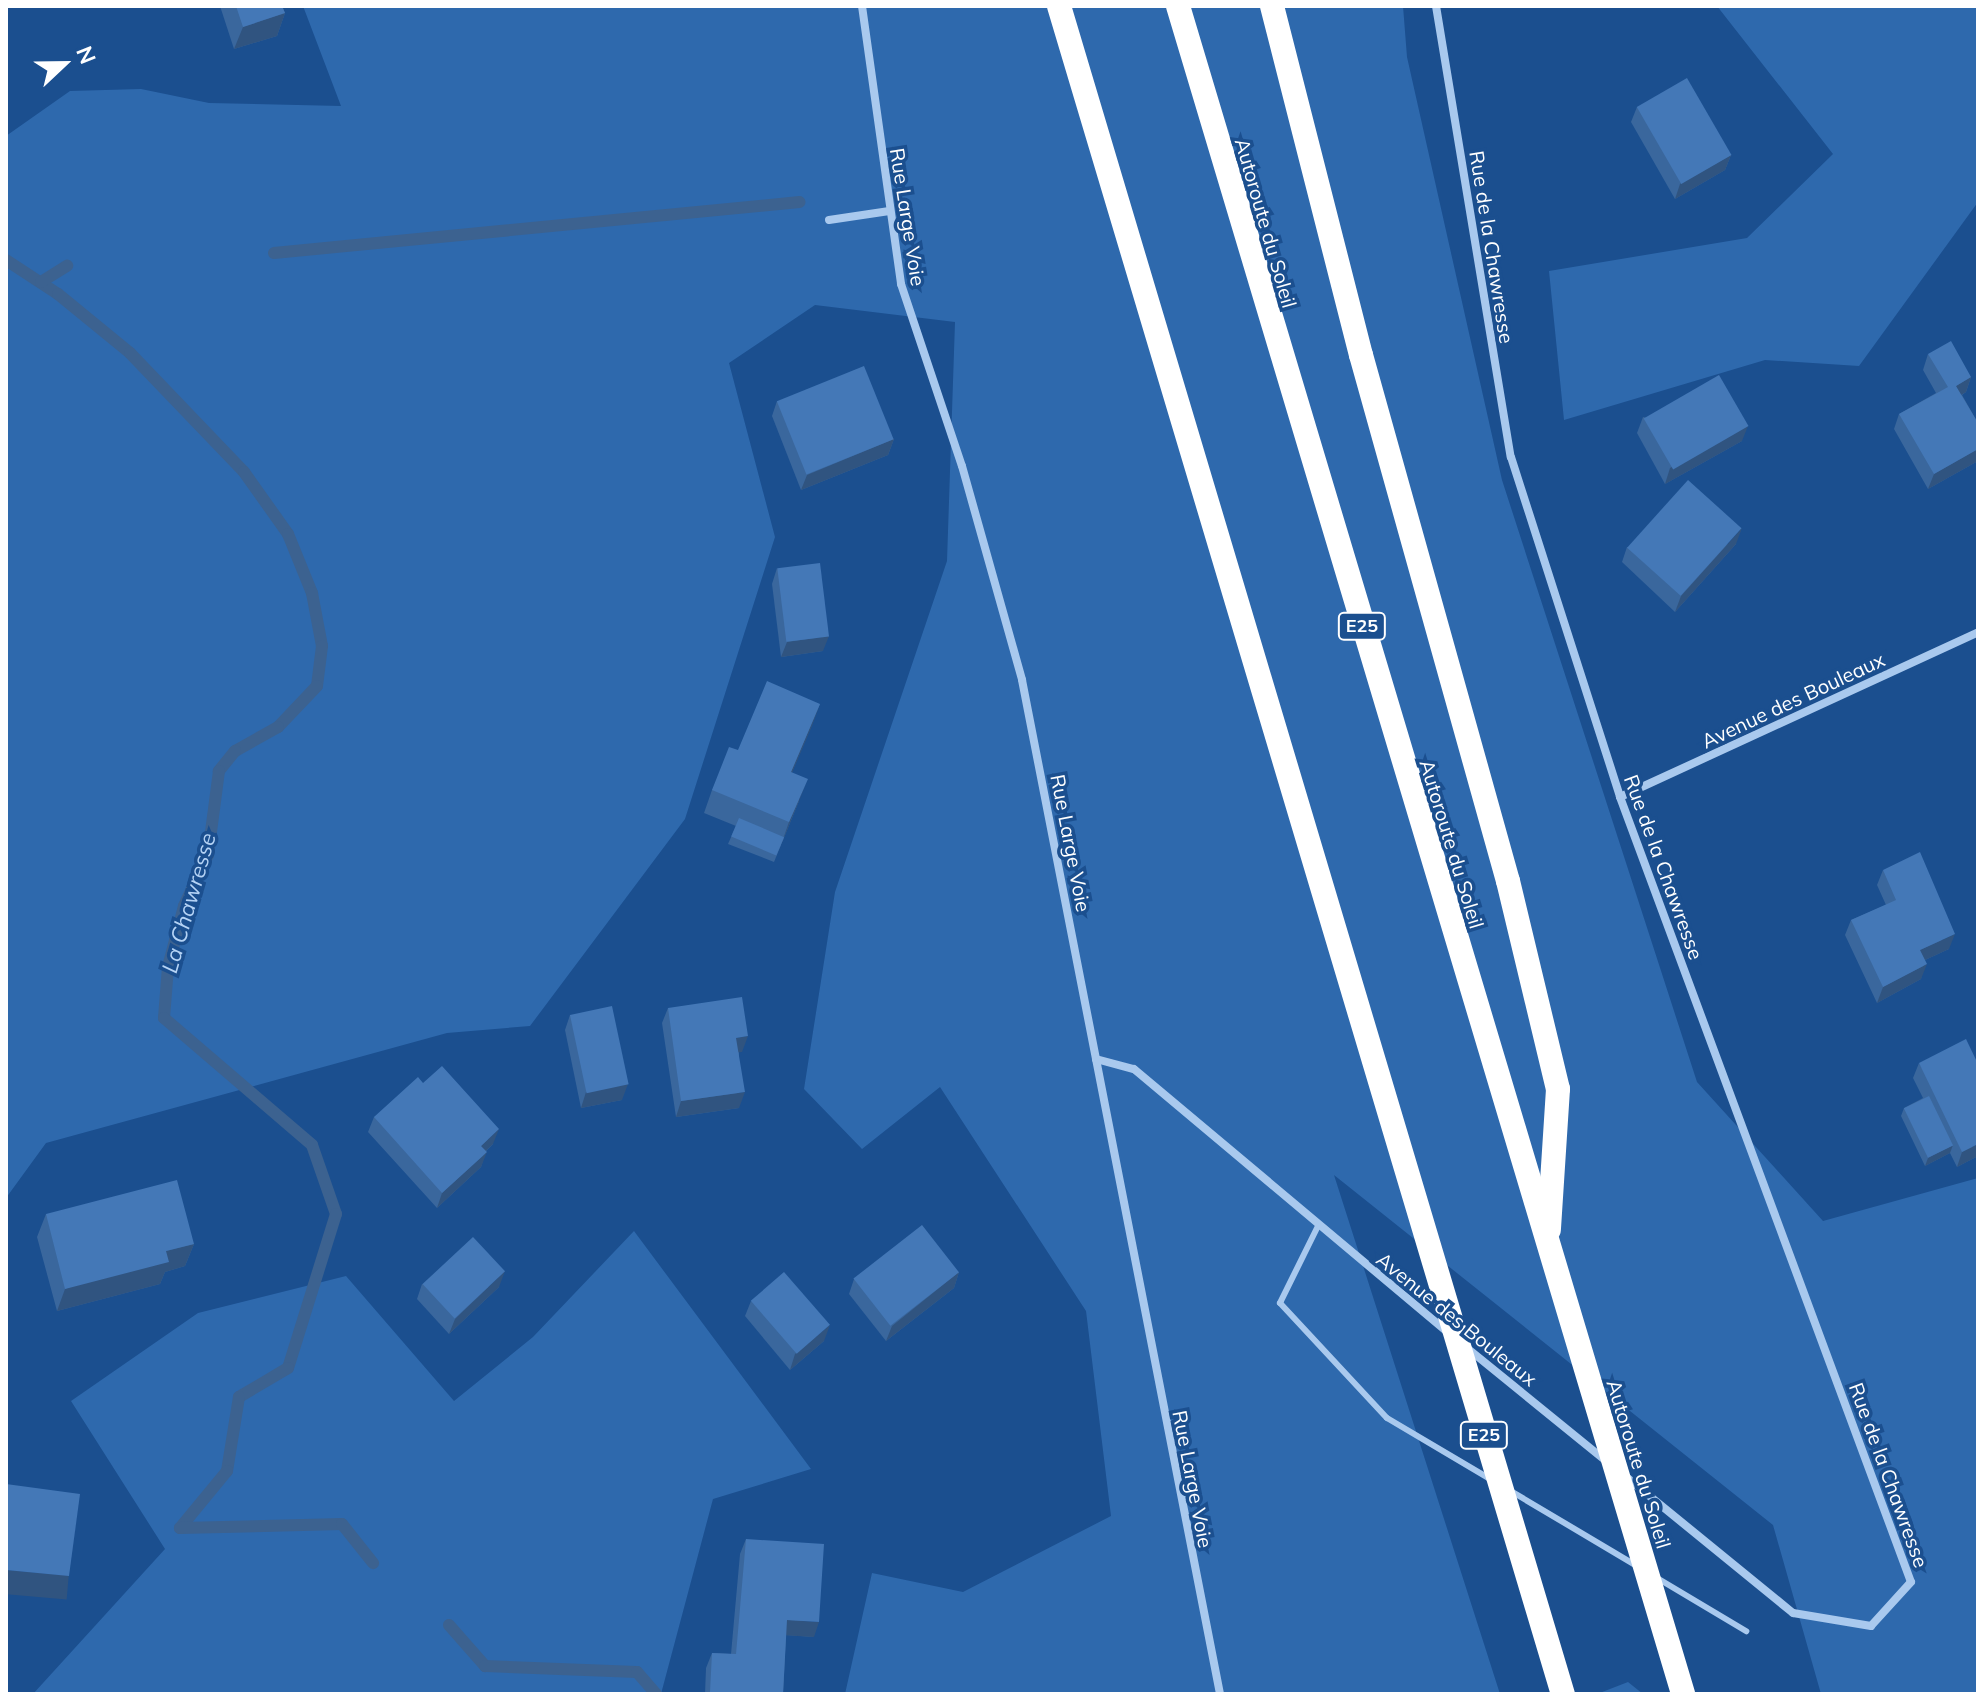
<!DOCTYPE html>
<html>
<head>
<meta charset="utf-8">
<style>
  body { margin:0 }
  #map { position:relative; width:1984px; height:1700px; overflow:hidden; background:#1b4f8f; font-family:Mulish,sans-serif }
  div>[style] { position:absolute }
  .green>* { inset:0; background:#2e69ad }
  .stream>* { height:12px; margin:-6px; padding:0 6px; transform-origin:6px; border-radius:6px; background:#3c6290 }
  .lane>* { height:6px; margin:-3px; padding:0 3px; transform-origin:3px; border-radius:3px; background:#a9c9ee }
  .street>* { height:8px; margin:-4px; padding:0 4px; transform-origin:4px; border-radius:4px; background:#a9c9ee }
  .highway>* { height:24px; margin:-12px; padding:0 12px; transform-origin:12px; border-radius:12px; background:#fff }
  .wall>* { inset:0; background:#3a679d }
  .shaded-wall>* { inset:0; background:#305480; transform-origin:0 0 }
  .building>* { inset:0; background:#4478b7; transform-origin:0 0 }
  span { translate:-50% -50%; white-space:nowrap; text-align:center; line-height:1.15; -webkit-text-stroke:7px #1b4f8f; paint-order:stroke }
  .shield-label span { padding:2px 6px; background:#1b4f8f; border:2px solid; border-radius:6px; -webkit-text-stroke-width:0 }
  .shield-label { font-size:18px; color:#fff; font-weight:700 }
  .street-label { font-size:20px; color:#fff }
  .water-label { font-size:22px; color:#b5d3f5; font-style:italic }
  .frame { position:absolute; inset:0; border:8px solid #fff; pointer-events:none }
  .north { position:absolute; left:24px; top:24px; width:80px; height:80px; -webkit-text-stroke:6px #1b4f8f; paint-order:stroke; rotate:68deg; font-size:22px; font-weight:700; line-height:32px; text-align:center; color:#fff }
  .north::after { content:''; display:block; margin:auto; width:28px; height:36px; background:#fff; clip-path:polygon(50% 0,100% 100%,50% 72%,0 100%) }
</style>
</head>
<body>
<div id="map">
  <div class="green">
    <div style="clip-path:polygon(303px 6px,1403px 6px,1407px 57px,1502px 480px,1697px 1082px,1823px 1221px,1978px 1178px,1978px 1694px,1821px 1694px,1773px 1525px,1334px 1175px,1500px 1694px,845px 1694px,872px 1573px,963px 1592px,1111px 1516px,1086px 1311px,940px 1087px,862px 1149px,804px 1089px,835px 892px,947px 561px,955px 322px,815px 305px,729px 363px,775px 537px,685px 819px,530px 1026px,447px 1033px,46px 1143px,6px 1198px,6px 136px,70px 91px,141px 89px,209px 103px,341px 106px)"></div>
    <div style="clip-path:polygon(1717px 6px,1978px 6px,1978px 202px,1859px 366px,1765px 360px,1564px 420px,1549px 271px,1747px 238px,1833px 154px)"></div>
    <div style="clip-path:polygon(634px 1231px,811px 1469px,713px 1499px,661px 1694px,33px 1694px,165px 1549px,71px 1401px,198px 1313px,346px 1276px,454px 1401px,533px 1337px)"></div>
    <div style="clip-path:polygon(1628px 1682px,1643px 1694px,1597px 1694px)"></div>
  </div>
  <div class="stream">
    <div style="left:274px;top:253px;width:528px;rotate:-5.54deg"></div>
    <div style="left:6px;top:260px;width:62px;rotate:33.2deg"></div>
    <div style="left:58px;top:294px;width:93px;rotate:39.3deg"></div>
    <div style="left:130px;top:353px;width:165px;rotate:46.2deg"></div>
    <div style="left:244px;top:472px;width:76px;rotate:54.6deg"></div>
    <div style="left:288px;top:534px;width:64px;rotate:67.9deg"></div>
    <div style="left:312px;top:593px;width:54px;rotate:79.3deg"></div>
    <div style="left:322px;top:646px;width:40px;rotate:97.1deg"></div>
    <div style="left:317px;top:686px;width:57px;rotate:133.6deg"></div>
    <div style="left:278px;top:727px;width:49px;rotate:150.8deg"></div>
    <div style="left:235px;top:751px;width:26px;rotate:129deg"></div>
    <div style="left:219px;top:771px;width:85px;rotate:97.5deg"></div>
    <div style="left:208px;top:855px;width:56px;rotate:115.2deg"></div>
    <div style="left:184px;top:906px;width:63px;rotate:104.7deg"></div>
    <div style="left:168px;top:967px;width:51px;rotate:94.5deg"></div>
    <div style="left:164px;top:1018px;width:195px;rotate:40.6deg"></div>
    <div style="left:312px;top:1145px;width:73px;rotate:70.8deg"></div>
    <div style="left:336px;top:1214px;width:161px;rotate:107.3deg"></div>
    <div style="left:288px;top:1368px;width:57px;rotate:149.4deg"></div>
    <div style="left:239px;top:1397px;width:75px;rotate:99.2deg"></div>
    <div style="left:227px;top:1471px;width:74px;rotate:129.5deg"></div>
    <div style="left:180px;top:1528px;width:162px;rotate:-1.4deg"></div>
    <div style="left:342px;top:1524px;width:50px;rotate:51.5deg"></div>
    <div style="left:41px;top:282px;width:31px;rotate:-32deg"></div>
    <div style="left:449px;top:1625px;width:55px;rotate:48.7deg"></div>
    <div style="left:485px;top:1666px;width:152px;rotate:2.3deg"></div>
    <div style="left:637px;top:1672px;width:29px;rotate:49deg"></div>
  </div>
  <div class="lane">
    <div style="left:1318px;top:1226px;width:86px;rotate:116.3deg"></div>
    <div style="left:1280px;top:1303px;width:157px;rotate:47.1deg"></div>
    <div style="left:1387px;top:1418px;width:122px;rotate:30.6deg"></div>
    <div style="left:1509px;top:1490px;width:149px;rotate:30.7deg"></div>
    <div style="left:1657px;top:1578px;width:104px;rotate:30.8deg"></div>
  </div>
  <div class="street">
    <div style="left:862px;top:6px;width:281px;rotate:82deg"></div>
    <div style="left:901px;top:284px;width:192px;rotate:71.5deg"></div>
    <div style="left:962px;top:466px;width:222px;rotate:74.3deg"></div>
    <div style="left:1022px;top:680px;width:1033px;rotate:78.95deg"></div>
    <div style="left:1436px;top:6px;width:457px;rotate:80.6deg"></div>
    <div style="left:1511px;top:457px;width:357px;rotate:72.2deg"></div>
    <div style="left:1620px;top:797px;width:837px;rotate:69.66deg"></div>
    <div style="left:1911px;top:1582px;width:59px;rotate:132.3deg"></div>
    <div style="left:1871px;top:1626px;width:79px;rotate:-170.5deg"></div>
    <div style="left:1793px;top:1613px;width:217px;rotate:-140.8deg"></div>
    <div style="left:829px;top:220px;width:61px;rotate:-8.5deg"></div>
    <div style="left:1620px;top:797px;width:394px;rotate:-24.7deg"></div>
    <div style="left:1096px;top:1059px;width:39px;rotate:15deg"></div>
    <div style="left:1134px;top:1069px;width:409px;rotate:40deg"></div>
    <div style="left:1467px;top:1348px;width:178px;rotate:39.1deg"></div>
  </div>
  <div class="highway">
    <div style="left:1059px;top:6px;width:1762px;rotate:73.38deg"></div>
    <div style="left:1178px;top:6px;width:1762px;rotate:73.34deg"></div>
    <div style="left:1272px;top:6px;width:360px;rotate:75.7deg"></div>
    <div style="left:1361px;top:355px;width:546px;rotate:74.39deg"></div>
    <div style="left:1508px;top:881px;width:214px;rotate:76.5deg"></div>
    <div style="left:1558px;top:1089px;width:141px;rotate:93.7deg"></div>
  </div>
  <div class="wall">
    <div style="clip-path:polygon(220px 6px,282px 6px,285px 13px,277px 36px,234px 49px)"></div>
    <div style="clip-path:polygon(1637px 107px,1731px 155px,1725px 170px,1675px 199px,1631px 122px)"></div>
    <div style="clip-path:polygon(1928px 354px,1971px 377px,1966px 392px,1962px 395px,1978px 423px,1978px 461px,1928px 489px,1894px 429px,1899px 414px,1936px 393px,1923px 370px)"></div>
    <div style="clip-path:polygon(777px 401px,894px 439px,888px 455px,801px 490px,772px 416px)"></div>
    <div style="clip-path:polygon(1643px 417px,1742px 441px,1665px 484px,1637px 433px)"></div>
    <div style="clip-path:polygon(1736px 544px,1675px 612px,1622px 562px,1627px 547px)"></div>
    <div style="clip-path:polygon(777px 568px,823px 651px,781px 657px,772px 584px)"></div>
    <div style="clip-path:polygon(820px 704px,792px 772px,799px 801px,774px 862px,728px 844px,736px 826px,704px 813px,712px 790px,738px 750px)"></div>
    <div style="clip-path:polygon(1883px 870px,1949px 949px,1925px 960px,1921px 979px,1877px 1003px,1845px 935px,1851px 920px,1886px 905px,1877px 885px)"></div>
    <div style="clip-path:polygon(668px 1008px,742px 1052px,739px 1052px,739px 1108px,676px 1117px,662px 1023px)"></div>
    <div style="clip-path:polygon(570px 1015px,622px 1100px,581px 1108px,565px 1030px)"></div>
    <div style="clip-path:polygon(1919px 1063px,1978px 1156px,1957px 1167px,1950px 1153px,1925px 1166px,1901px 1116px,1904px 1108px,1923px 1098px,1913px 1078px)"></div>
    <div style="clip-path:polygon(423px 1083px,493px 1144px,486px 1151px,481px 1167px,437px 1208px,368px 1132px,374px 1117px)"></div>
    <div style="clip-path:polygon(46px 1214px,194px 1244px,185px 1266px,165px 1272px,160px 1284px,57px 1311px,37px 1237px)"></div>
    <div style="clip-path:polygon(959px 1272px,954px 1288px,886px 1341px,849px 1294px,854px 1279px)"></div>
    <div style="clip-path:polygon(422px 1284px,499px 1287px,449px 1334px,417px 1299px)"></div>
    <div style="clip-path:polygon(751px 1301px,824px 1341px,790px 1370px,745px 1316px)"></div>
    <div style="clip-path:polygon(746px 1539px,814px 1637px,786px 1635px,783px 1694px,705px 1694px,706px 1668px,712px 1653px,731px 1654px,740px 1554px)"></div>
  </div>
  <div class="shaded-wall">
    <div style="clip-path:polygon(285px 13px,277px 36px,234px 49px,243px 27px)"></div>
    <div style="clip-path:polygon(1731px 155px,1725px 170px,1675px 199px,1680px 184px)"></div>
    <div style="clip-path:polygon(1971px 377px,1966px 392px,1951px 401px,1956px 386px)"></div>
    <div style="clip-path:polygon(1748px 426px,1742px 441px,1665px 484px,1670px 468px)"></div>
    <div style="clip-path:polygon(894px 439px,888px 455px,801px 490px,807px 475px)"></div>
    <div style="clip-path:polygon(1978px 449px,1978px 461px,1928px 489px,1934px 474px)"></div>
    <div style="clip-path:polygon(1742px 528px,1736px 544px,1675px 612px,1681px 596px)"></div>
    <div style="clip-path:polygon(829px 636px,823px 651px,781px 657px,787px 642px)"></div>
    <div style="clip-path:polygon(820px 704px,812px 726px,783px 794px,791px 772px)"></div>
    <div style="clip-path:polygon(808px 779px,781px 845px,789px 822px)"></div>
    <div style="clip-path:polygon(1955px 934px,1949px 949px,1914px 965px,1920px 950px)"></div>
    <div style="clip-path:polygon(1927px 964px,1921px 979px,1877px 1003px,1883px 987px)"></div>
    <div style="clip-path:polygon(748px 1036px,742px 1052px,731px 1053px,736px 1038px)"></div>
    <div style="clip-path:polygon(628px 1084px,622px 1100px,581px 1108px,586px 1092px)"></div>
    <div style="clip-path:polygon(745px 1092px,739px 1108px,676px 1117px,681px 1101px)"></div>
    <div style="clip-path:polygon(499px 1129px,493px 1144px,475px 1161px,481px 1146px)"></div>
    <div style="clip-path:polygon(1978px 1144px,1978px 1156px,1957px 1167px,1962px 1152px)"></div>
    <div style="clip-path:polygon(1953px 1145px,1950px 1153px,1925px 1166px,1928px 1158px)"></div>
    <div style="clip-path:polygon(487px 1152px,481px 1167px,437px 1208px,442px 1193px)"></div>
    <div style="clip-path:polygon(194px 1244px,185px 1266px,165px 1272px,160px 1284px,57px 1311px,65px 1289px,166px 1251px)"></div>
    <div style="clip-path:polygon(505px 1271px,499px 1287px,449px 1334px,455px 1319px)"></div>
    <div style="clip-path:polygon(959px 1272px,954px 1288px,886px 1341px,892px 1326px)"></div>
    <div style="clip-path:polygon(830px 1325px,824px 1341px,790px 1370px,795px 1354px)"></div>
    <div style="left:6px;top:1570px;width:63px;height:24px;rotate:5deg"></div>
    <div style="clip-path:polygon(787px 1620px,819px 1622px,814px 1637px,781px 1635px)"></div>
  </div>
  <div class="building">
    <div style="clip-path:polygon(236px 6px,282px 6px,285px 13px,243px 27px)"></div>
    <div style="left:1687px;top:78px;width:89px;height:58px;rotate:60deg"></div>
    <div style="clip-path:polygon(1951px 341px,1971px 377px,1956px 386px,1978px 423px,1978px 449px,1934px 474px,1899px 414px,1948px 387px,1928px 354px)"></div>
    <div style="left:864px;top:366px;width:79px;height:94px;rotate:68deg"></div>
    <div style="left:1719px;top:375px;width:59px;height:87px;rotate:60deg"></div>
    <div style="left:1688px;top:480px;width:72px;height:91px;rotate:42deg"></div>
    <div style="left:820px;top:563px;width:74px;height:43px;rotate:83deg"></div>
    <div style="clip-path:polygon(767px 681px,820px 704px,791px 772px,808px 779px,789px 822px,712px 790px,729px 747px,738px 750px)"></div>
    <div style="left:739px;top:818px;width:49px;height:20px;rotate:23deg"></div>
    <div style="clip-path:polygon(1920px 852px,1955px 934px,1920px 950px,1927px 964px,1883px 987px,1851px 920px,1896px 900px,1883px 870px)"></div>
    <div style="clip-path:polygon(742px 997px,748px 1036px,736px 1038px,745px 1092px,681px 1101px,668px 1008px)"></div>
    <div style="left:612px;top:1006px;width:80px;height:43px;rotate:78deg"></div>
    <div style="clip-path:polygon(1966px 1039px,1978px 1064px,1978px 1144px,1962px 1152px,1919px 1063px)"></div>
    <div style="clip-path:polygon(442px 1066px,499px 1129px,481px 1146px,487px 1152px,442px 1193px,374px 1117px,418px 1077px,423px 1083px)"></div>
    <div style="left:1929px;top:1096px;width:55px;height:28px;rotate:64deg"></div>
    <div style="clip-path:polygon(177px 1180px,194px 1244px,166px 1251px,169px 1262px,65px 1289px,46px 1214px)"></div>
    <div style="left:922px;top:1225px;width:60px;height:87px;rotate:52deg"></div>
    <div style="left:473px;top:1237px;width:47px;height:69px;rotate:47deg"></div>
    <div style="left:784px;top:1272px;width:70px;height:44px;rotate:49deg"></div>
    <div style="clip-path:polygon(6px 1484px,80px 1494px,69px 1576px,6px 1570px)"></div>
    <div style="clip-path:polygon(746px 1539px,824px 1544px,819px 1622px,787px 1620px,783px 1694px,742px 1694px,710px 1692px,712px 1653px,736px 1654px)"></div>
  </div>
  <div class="shield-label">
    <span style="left:1362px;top:626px">E25</span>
    <span style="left:1484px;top:1435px">E25</span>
  </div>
  <div class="street-label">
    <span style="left:908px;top:217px;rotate:81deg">Rue Large Voie</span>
    <span style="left:1266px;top:223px;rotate:74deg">Autoroute du Soleil</span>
    <span style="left:1492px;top:247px;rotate:81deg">Rue de la Chawresse</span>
    <span style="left:1793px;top:700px;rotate:-25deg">Avenue des Bouleaux</span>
    <span style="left:1071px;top:843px;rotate:79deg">Rue Large Voie</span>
    <span style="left:1452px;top:844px;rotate:73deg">Autoroute du Soleil</span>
    <span style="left:1664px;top:867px;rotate:70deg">Rue de la Chawresse</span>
    <span style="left:1457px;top:1319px;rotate:39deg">Avenue des Bouleaux</span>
    <span style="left:1639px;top:1464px;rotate:73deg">Autoroute du Soleil</span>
    <span style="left:1889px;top:1475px;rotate:70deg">Rue de la Chawresse</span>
    <span style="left:1193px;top:1479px;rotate:79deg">Rue Large Voie</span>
  </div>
  <div class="water-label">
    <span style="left:189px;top:903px;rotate:-74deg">La Chawresse</span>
  </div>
  <div class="frame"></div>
  <div class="north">N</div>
</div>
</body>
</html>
